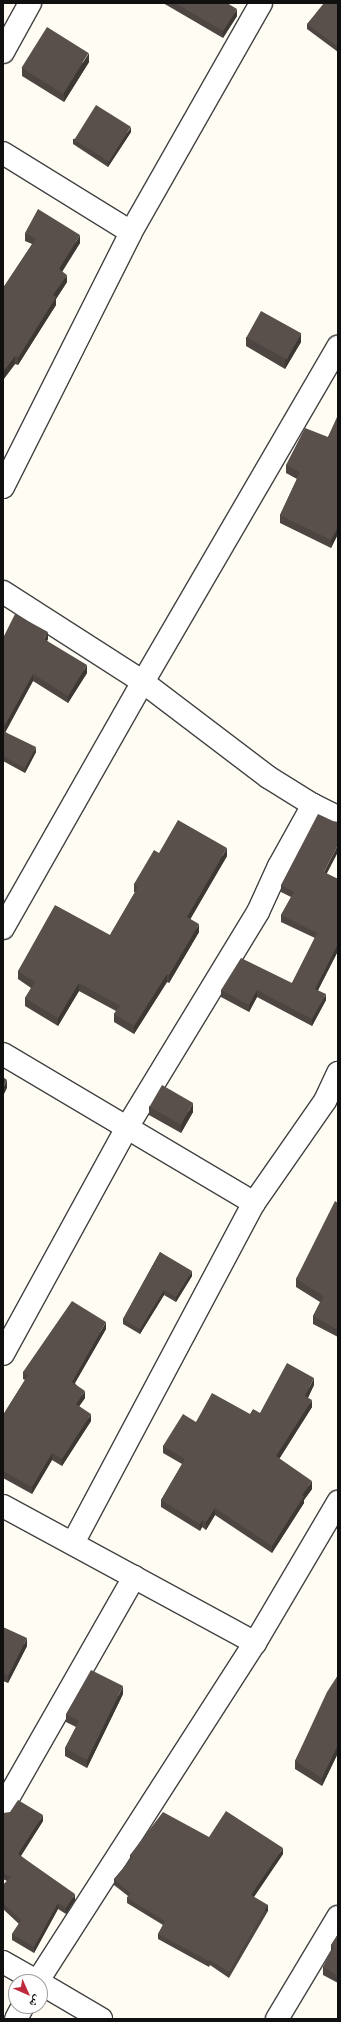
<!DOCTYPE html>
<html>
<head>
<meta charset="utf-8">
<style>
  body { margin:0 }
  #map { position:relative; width:341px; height:2022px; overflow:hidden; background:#fffcf3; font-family:"PT Serif","Noto Naskh Arabic",serif }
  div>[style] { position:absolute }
  .roads { filter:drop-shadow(1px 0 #434343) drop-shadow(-1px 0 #434343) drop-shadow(0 1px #434343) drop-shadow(0 -1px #434343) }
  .minor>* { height:22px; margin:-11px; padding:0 11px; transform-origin:11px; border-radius:11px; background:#fff }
  .wall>* { inset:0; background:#4d4541 }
  .shaded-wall>* { inset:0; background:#3e3835; transform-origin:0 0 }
  .building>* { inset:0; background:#59504c; transform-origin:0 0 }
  span { translate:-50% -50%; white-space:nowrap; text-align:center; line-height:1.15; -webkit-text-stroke:4px #fff; paint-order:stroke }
  .frame { position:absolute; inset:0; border:4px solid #101010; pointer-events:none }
  .north { position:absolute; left:8px; top:1974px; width:40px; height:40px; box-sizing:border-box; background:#fff; border:1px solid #9f9f9f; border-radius:50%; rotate:135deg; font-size:11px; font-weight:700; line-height:16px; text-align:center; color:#101010 }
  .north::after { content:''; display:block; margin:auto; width:14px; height:18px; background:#bf293c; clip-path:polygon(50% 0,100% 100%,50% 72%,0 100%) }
</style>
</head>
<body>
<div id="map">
  <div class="roads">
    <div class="minor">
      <div style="left:3px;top:52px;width:56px;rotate:-61.1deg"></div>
      <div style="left:3px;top:153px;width:150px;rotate:31.7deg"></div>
      <div style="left:3px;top:487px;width:285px;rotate:-63.3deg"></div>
      <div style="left:131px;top:232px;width:263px;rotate:-60.4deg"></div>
      <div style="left:3px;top:592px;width:166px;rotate:32.7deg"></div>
      <div style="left:143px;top:682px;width:157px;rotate:37.2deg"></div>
      <div style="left:268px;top:777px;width:53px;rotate:31.9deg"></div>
      <div style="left:313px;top:805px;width:28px;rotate:26deg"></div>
      <div style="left:3px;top:928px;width:283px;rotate:-60.4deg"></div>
      <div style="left:143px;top:682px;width:388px;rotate:-59.8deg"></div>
      <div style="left:3px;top:1054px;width:292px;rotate:30.7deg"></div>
      <div style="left:3px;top:1354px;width:256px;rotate:-61.3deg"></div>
      <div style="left:126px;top:1129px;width:254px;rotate:-58.7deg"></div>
      <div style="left:258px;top:912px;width:51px;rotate:-65.5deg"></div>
      <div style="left:279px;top:866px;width:70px;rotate:-60.9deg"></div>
      <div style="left:3px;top:1506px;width:287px;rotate:28.5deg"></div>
      <div style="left:73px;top:1543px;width:385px;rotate:-62deg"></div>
      <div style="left:254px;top:1203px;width:124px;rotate:-55.2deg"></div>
      <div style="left:325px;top:1101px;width:31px;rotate:-65deg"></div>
      <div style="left:3px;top:1807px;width:265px;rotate:-60.3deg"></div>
      <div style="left:3px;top:1962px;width:40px;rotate:29.7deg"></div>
      <div style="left:37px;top:1982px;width:403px;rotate:-57.3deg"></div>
      <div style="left:255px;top:1643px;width:164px;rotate:-59.5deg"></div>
      <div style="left:40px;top:1983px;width:71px;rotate:30.5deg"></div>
      <div style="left:16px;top:2019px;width:15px;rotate:-62deg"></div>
      <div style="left:277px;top:2019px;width:119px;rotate:-59.1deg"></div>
    </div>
  </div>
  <div class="wall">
    <div style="clip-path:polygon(163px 3px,227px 3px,237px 16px,223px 38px)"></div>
    <div style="clip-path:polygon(338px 3px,338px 52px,307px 29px,307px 24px)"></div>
    <div style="clip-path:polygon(89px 62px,64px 102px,22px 76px,22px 68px)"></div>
    <div style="clip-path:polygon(131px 132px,108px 167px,73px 144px,73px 139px)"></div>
    <div style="clip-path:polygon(25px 233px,80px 243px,62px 271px,67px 282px,56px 299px,56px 305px,18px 365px,15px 364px,3px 380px,3px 288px,32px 244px,25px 241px)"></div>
    <div style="clip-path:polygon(246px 337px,301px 342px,285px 369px,246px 346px)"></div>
    <div style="clip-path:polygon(338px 417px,338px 534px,331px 548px,280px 523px,280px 515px,297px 479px,286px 473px,286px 465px,328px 437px)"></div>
    <div style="clip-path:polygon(3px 638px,48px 639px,47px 641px,87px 673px,68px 703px,33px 681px,5px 732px,36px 752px,25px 773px,3px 761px)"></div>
    <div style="clip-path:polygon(159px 853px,227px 856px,190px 919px,199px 932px,169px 983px,167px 982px,134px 1034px,114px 1022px,114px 1014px,116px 1011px,79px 991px,58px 1026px,25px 1006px,25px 998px,31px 988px,18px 979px,18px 971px,110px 935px,135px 892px,134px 892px,134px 884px)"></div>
    <div style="clip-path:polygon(327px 874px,338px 879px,338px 951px,318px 990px,326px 1000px,312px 1026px,257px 997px,249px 1012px,221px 997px,221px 990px,292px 983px,315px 938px,281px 922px,281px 915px,291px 897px,281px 892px,281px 885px)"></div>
    <div style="clip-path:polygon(149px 1106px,193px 1112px,181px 1133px,149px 1115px)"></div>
    <div style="clip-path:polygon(338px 1203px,338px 1337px,313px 1324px,313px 1316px,320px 1302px,296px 1287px,296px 1279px)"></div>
    <div style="clip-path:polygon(160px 1252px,192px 1276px,176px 1302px,164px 1295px,140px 1334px,123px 1324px,123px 1319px)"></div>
    <div style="clip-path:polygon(106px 1329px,75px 1383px,85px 1398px,79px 1406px,91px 1421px,62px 1466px,52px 1460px,32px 1494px,3px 1478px,3px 1415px,25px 1380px,23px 1379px,23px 1372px)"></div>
    <div style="clip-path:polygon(314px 1385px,308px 1398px,312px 1407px,279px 1459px,312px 1489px,304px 1500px,304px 1503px,272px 1553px,215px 1515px,206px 1530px,202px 1527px,200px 1531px,161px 1507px,161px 1500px,182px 1464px,163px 1453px,163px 1446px,196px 1422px,250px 1414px,260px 1413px)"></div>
    <div style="clip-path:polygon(338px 1604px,338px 1613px,337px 1612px,337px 1606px)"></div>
    <div style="clip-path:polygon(3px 1627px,27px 1646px,8px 1683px,3px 1681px)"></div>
    <div style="clip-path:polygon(338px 1675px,338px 1753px,322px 1786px,295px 1769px,295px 1761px)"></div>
    <div style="clip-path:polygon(123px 1694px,87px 1768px,65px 1756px,65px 1748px,76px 1727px,66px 1722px,66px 1714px)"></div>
    <div style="clip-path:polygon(3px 1813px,43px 1821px,21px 1856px,75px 1900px,66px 1914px,58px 1909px,34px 1953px,12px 1940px,12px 1934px,19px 1924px,3px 1909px,3px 1885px,7px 1881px,3px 1879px)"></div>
    <div style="clip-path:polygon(209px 1837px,283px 1854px,254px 1897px,268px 1911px,229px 1978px,210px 1965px,209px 1967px,158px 1939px,158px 1934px,163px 1925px,127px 1903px,127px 1898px,128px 1896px,114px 1885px,114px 1879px,130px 1860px,130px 1855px)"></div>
    <div style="clip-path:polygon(338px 1934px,338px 1983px,323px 1975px,323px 1967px,331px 1952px,331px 1945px)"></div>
  </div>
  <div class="shaded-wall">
    <div style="clip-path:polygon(237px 9px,237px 16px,223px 38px,223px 31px)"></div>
    <div style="clip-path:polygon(89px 53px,89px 62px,64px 102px,64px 93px)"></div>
    <div style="clip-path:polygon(131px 127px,131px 132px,108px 167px,108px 162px)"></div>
    <div style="clip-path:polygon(80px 235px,80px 243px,59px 277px,59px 269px)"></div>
    <div style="clip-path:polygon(67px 275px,67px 282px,56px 299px,56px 305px,18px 365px,18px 358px,53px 295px)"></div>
    <div style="clip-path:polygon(301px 333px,301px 342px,285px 369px,285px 360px)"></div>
    <div style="clip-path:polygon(15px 356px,15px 364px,3px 380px,3px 372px)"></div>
    <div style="clip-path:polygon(338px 527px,338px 534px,331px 548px,331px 540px)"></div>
    <div style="clip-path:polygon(48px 632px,48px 639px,44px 646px,44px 639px)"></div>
    <div style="clip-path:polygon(87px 665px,87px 673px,68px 703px,68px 696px)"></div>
    <div style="clip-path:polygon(33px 674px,33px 681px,5px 733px,5px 725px)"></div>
    <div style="clip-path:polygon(36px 747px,36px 752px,25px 773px,25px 768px)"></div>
    <div style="clip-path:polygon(338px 845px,338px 852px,324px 879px,324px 872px)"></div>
    <div style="clip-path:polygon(227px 848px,227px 856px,187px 925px,187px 917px)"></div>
    <div style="clip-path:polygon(199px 924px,199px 932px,169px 983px,169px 975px)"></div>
    <div style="clip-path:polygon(338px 944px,338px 951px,315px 996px,315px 989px)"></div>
    <div style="clip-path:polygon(167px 974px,167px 982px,134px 1034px,134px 1026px)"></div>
    <div style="clip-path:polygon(79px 983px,79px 991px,58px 1026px,58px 1018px)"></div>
    <div style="clip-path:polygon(257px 990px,257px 997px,249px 1012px,249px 1005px)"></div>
    <div style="clip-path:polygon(326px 994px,326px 1000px,312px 1026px,312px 1019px)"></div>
    <div style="clip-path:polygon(7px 1080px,7px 1088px,3px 1096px,3px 1088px)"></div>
    <div style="clip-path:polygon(193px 1103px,193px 1112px,181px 1133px,181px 1125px)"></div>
    <div style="clip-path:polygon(192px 1271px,192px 1276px,176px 1302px,176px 1297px)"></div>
    <div style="clip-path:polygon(164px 1290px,164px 1295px,140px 1334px,140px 1329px)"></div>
    <div style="clip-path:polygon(106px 1322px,106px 1329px,72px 1388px,72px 1382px)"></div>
    <div style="clip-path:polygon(314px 1378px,314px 1385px,305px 1403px,305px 1396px)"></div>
    <div style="clip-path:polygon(85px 1391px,85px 1398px,76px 1411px,76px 1404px)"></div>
    <div style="clip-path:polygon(312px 1400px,312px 1407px,276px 1464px,276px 1456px)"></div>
    <div style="clip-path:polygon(91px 1414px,91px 1421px,62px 1466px,62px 1459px)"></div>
    <div style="clip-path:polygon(52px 1453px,52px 1460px,32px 1494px,32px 1487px)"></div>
    <div style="clip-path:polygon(312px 1481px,312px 1489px,304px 1500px,304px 1503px,272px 1553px,272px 1546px,302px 1495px)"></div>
    <div style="clip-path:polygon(215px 1508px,215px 1515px,206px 1530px,206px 1522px)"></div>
    <div style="clip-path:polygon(202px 1520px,202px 1527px,200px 1531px,200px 1524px)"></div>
    <div style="clip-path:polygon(27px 1638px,27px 1646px,8px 1683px,8px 1676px)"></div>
    <div style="clip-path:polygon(123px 1686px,123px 1694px,87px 1768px,87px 1760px)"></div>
    <div style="clip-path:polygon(338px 1745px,338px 1753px,322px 1786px,322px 1778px)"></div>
    <div style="clip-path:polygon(43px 1815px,43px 1821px,18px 1860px,18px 1854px)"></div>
    <div style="clip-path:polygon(283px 1848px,283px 1854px,251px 1901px,251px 1895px)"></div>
    <div style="clip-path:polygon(75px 1894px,75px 1900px,66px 1914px,66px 1908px)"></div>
    <div style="clip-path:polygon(58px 1903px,58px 1909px,34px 1953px,34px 1947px)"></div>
    <div style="left:268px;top:1905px;width:6px;height:78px;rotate:90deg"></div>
  </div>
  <div class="building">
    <div style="clip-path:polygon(175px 3px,227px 3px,237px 9px,223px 31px)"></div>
    <div style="clip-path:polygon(324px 3px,338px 3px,338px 47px,307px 24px)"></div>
    <div style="left:47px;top:27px;width:49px;height:48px;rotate:32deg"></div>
    <div style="left:96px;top:105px;width:41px;height:41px;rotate:32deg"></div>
    <div style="clip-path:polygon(38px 209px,80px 235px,59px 269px,67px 275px,53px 295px,56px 297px,18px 358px,15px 356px,3px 372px,3px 288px,36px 239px,25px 233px)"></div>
    <div style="left:261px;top:311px;width:46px;height:30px;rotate:29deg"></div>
    <div style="clip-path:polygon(337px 417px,338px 417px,338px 527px,331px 540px,280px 515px,300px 472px,286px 465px,305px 428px,328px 437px)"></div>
    <div style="clip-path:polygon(15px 614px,48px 632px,44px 639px,87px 665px,68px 696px,33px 674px,5px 725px,3px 724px,3px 638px)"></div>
    <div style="clip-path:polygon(3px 731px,36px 747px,25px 768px,3px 756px)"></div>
    <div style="clip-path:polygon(318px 814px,333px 821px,338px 822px,338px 845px,324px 872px,338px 879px,338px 944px,315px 989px,326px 994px,312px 1019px,257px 990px,249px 1005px,221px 990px,241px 958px,292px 983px,317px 933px,281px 915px,294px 892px,281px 885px)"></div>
    <div style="clip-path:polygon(178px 820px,227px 848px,187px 917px,199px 924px,169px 975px,167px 974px,134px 1026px,114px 1014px,120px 1006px,79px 983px,58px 1018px,25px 998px,35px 982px,18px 971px,55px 905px,110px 935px,138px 887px,134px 884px,154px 850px,159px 853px)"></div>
    <div style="clip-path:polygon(3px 1077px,7px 1080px,3px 1088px)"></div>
    <div style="left:162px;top:1085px;width:36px;height:25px;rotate:30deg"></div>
    <div style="clip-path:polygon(335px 1201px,338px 1203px,338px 1330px,313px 1316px,323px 1298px,322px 1295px,296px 1279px)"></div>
    <div style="clip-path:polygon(160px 1252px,192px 1271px,176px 1297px,164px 1290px,140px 1329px,123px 1319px)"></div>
    <div style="clip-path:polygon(72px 1301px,106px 1322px,72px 1382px,85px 1391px,76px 1404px,91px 1414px,62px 1459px,52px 1453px,32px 1487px,3px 1471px,3px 1415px,28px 1375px,23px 1372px)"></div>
    <div style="clip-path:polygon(287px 1363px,314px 1378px,305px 1396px,312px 1400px,276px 1456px,312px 1481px,302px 1495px,304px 1496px,272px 1546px,215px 1508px,206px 1522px,202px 1520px,200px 1524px,161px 1500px,185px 1459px,163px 1446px,183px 1414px,196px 1422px,212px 1393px,250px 1414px,253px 1409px,260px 1413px)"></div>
    <div style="clip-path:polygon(3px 1627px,27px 1638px,8px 1676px,3px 1673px)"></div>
    <div style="clip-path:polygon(91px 1670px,123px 1686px,87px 1760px,65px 1748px,79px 1721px,66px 1714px)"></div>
    <div style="clip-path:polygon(338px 1675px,338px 1745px,322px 1778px,295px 1761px,327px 1692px)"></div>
    <div style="clip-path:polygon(18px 1800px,43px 1815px,18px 1854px,75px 1894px,66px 1908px,58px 1903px,34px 1947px,12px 1934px,21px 1920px,3px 1903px,3px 1885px,11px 1877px,3px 1873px,3px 1813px,10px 1812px)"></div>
    <div style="clip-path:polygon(226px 1811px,283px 1848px,251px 1895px,268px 1905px,229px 1972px,210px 1960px,209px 1961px,158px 1934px,165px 1921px,127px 1898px,130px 1893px,114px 1879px,133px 1857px,130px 1855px,163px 1812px,209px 1837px)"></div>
    <div style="clip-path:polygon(338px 1934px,338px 1976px,323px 1967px,334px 1947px,331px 1945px)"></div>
  </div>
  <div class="frame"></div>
  <div class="north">ش</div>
</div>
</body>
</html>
